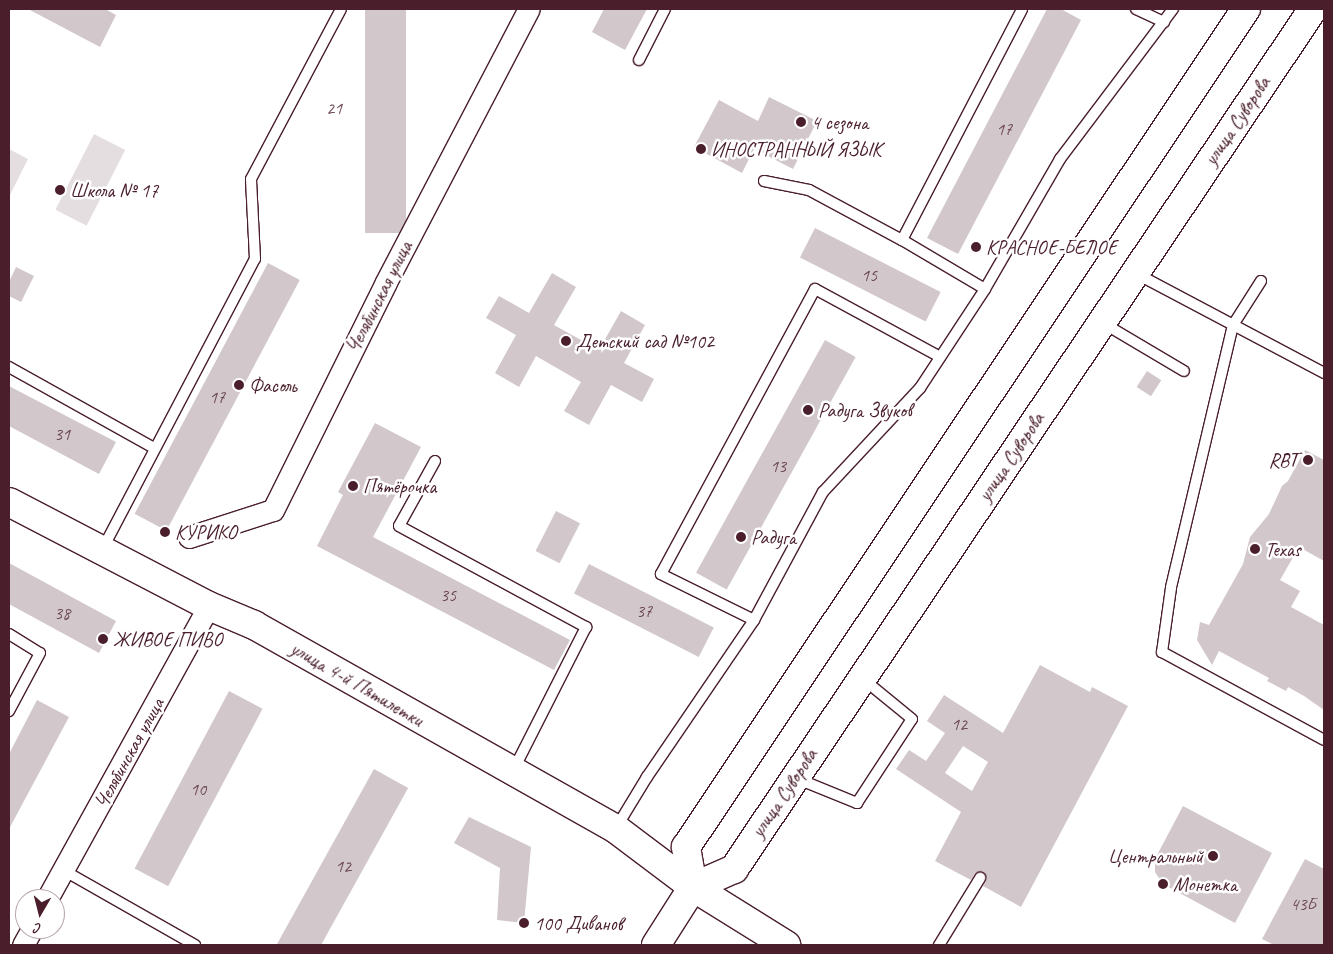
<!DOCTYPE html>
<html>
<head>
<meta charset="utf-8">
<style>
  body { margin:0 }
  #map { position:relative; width:1333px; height:954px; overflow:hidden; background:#fff; font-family:Caveat,sans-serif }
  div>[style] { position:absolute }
  .green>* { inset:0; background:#e5dee0; transform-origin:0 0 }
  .building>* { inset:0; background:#d2c7cb; transform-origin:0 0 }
  .roads { filter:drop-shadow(1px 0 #4a1f2b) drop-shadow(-1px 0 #4a1f2b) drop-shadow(0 1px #4a1f2b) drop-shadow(0 -1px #4a1f2b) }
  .lane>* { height:10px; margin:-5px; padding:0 5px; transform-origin:5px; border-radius:5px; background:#fff }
  .street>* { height:21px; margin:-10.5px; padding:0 10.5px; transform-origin:10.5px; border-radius:10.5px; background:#fff }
  .secondary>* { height:28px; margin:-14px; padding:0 14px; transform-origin:14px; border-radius:14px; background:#fff }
  .primary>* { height:28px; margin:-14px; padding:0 14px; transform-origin:14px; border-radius:14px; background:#fff }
  .dots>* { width:14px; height:14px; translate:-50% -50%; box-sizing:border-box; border:2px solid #fff; border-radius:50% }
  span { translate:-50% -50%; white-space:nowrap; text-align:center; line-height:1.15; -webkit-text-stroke:5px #fff; paint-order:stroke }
  .number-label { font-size:18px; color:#6c4953 }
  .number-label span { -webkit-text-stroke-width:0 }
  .street-label { font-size:20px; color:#4a1f2b }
  .poi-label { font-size:20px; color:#4a1f2b }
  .left { translate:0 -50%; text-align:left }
  .right { translate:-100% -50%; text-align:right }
  .frame { position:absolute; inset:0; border:10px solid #4a1f2b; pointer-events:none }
  .north { position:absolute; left:15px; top:889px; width:50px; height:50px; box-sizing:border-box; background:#fff; border:1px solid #b7a5aa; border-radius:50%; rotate:188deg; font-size:14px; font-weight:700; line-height:20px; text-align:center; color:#4a1f2b }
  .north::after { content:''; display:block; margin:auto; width:18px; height:22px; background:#4a1f2b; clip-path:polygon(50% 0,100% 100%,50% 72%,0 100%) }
</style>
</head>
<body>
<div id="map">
  <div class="green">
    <div style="left:94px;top:134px;width:35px;height:85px;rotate:27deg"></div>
    <div style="clip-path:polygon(9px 149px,28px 159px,9px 197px)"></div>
  </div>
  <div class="building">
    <div style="clip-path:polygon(28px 9px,105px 9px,116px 15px,100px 47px)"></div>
    <div style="left:365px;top:9px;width:41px;height:224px"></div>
    <div style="clip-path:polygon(604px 9px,647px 9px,625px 50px,592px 32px)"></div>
    <div style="clip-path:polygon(1047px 9px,1061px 9px,1081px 20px,958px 254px,927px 238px)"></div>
    <div style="clip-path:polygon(769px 97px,817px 121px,793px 169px,754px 149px,742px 173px,694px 147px,719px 100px,758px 121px)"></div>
    <div style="left:815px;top:228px;width:141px;height:33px;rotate:27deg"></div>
    <div style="left:268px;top:263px;width:36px;height:284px;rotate:28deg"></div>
    <div style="clip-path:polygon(16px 267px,34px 276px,21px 302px,9px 296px,9px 282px)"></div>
    <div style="clip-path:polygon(552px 273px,576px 287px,554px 325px,599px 350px,621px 311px,645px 325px,624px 363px,654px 379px,642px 402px,611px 385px,589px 425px,564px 411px,581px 382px,536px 356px,519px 387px,495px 373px,516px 335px,486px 318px,499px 296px,529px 313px)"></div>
    <div style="left:825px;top:340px;width:35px;height:266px;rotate:29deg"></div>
    <div style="left:1147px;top:371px;width:17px;height:19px;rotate:33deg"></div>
    <div style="clip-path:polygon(9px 386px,116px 442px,99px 474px,9px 426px)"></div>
    <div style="clip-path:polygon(375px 423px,421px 447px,373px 537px,570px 640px,554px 670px,317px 546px,343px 495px,338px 492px)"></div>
    <div style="clip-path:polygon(1305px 450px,1324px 460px,1324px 561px,1299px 547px,1280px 580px,1300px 591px,1291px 607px,1324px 625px,1324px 710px,1304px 696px,1288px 687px,1286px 691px,1267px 681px,1269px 678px,1219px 651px,1212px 665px,1197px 640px,1200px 622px,1209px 625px,1243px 564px,1250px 537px,1269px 514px,1282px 486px,1288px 481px)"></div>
    <div style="left:556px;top:511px;width:27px;height:45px;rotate:27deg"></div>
    <div style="clip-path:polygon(9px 563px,116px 621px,99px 653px,9px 604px)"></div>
    <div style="left:589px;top:564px;width:140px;height:33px;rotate:27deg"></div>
    <div style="clip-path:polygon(evenodd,1040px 665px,1090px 692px,1092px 687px,1128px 706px,1021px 907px,983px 886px,987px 878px,983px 872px,976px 872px,971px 880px,935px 861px,961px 812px,896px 769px,909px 750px,926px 761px,945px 733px,927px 721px,944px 695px,1003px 733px,1040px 665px,963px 746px,988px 762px,972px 791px,945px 773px,963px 746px)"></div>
    <div style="left:229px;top:691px;width:38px;height:201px;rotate:28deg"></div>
    <div style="clip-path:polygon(37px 700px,69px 717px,9px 829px,9px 754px)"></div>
    <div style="left:374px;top:769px;width:39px;height:200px;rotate:29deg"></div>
    <div style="clip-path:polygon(1183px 806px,1272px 853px,1235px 923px,1163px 884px,1155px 872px,1155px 859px)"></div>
    <div style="clip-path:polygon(469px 817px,531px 847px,524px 923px,497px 920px,500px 868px,454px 843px)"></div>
    <div style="clip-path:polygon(1305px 859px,1324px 869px,1324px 945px,1274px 945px,1262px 939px)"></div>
  </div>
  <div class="roads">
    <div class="lane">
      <div style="left:1136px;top:9px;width:31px;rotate:25deg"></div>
      <div style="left:639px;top:60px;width:57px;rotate:-63deg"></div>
      <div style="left:764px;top:181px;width:46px;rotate:11.3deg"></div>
      <div style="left:809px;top:190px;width:106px;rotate:28.3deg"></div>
      <div style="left:1137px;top:274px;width:212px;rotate:27.9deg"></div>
      <div style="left:1261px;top:281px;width:52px;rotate:122.5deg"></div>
      <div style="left:1233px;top:325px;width:270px;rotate:103.3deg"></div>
      <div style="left:1171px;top:588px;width:65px;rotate:98deg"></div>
      <div style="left:1162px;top:652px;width:184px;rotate:28.5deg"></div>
      <div style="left:985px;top:289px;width:96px;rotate:-149.4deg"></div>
      <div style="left:902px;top:240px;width:260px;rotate:-62.5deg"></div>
      <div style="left:1103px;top:323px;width:94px;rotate:30.7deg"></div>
      <div style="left:9px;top:367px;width:166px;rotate:29.2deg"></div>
      <div style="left:435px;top:461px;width:74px;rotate:119deg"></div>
      <div style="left:399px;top:526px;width:213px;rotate:28.4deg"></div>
      <div style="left:586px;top:627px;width:159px;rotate:116.9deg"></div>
      <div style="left:102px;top:550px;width:329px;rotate:-62.3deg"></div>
      <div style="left:255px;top:259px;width:80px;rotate:-92.9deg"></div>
      <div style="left:251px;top:179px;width:192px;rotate:-62.1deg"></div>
      <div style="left:754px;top:620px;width:104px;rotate:-153.7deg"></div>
      <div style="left:661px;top:574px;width:324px;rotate:-61.6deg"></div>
      <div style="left:815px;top:289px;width:142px;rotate:28.5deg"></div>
      <div style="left:9px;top:634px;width:36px;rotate:32deg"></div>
      <div style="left:40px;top:653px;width:66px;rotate:118.1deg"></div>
      <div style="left:798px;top:779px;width:64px;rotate:22.1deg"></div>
      <div style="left:857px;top:803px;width:100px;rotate:-56.8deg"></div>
      <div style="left:912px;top:719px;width:63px;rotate:-140.8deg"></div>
      <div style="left:616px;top:828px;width:60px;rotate:-58.7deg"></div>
      <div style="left:647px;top:777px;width:190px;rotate:-55.7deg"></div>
      <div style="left:754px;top:620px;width:145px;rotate:-61.7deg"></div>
      <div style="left:823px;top:492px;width:142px;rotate:-47deg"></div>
      <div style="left:920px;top:388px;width:118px;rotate:-56.7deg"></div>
      <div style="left:985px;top:289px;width:150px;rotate:-60deg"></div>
      <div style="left:1060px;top:159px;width:188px;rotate:-53deg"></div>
      <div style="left:63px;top:870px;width:152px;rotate:29.6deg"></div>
      <div style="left:939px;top:945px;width:79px;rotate:-58.5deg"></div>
    </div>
    <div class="street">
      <div style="left:189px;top:537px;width:88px;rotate:-17.8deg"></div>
      <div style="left:273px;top:510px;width:254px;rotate:-63.6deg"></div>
      <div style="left:386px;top:282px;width:308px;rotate:-62.4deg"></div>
      <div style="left:47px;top:899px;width:335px;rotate:-61.1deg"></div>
      <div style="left:23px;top:945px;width:18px;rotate:-61deg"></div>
    </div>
    <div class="secondary">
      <div style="left:9px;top:502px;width:225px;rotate:27.5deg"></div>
      <div style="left:209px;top:606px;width:49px;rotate:22.9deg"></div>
      <div style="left:254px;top:625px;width:416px;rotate:29.4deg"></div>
      <div style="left:616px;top:829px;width:96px;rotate:37deg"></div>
      <div style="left:693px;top:887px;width:110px;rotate:31.9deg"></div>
    </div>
    <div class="primary">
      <div style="left:693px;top:887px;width:41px;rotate:-99.9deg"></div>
      <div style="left:686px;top:847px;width:1008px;rotate:-56.25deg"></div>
      <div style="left:656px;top:945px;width:69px;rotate:-57.5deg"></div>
      <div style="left:693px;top:887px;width:45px;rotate:-23.7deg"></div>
      <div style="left:734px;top:869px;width:1037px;rotate:-56.05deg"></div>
    </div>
  </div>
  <div class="dots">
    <div style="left:801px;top:122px;background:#4a1f2b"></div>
    <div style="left:701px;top:149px;background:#4a1f2b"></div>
    <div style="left:60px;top:190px;background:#4a1f2b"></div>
    <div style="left:976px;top:247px;background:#4a1f2b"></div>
    <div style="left:566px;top:341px;background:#4a1f2b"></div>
    <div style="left:239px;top:385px;background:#4a1f2b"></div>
    <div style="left:808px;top:410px;background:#4a1f2b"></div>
    <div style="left:1308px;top:460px;background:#4a1f2b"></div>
    <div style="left:353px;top:486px;background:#4a1f2b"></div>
    <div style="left:165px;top:532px;background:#4a1f2b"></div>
    <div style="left:741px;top:537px;background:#4a1f2b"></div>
    <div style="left:1255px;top:549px;background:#4a1f2b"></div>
    <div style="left:103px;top:639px;background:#4a1f2b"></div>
    <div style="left:1213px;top:856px;background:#4a1f2b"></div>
    <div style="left:1163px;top:884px;background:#4a1f2b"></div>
    <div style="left:524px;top:923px;background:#4a1f2b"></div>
  </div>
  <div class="number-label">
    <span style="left:334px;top:108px">21</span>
    <span style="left:1004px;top:129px">17</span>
    <span style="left:869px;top:275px">15</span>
    <span style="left:217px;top:397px">17</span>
    <span style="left:62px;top:434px">31</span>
    <span style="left:778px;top:466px">13</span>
    <span style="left:448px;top:595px">35</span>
    <span style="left:644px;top:611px">37</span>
    <span style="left:62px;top:613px">38</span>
    <span style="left:959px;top:724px">12</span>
    <span style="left:198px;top:789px">10</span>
    <span style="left:343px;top:866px">12</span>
    <span style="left:1303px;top:904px">43Б</span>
  </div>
  <div class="street-label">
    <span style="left:1237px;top:121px;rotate:-56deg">улица Суворова</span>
    <span style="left:379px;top:297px;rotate:-63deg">Челябинская улица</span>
    <span style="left:1011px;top:457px;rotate:-56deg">улица Суворова</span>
    <span style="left:357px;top:684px;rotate:30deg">улица 4-й Пятилетки</span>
    <span style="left:129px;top:753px;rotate:-61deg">Челябинская улица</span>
    <span style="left:784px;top:793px;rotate:-56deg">улица Суворова</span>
  </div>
  <div class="poi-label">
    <span class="left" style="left:811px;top:122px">4 сезона</span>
    <span class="left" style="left:711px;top:149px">ИНОСТРАННЫЙ ЯЗЫК</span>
    <span class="left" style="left:70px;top:190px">Школа № 17</span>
    <span class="left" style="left:986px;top:247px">КРАСНОЕ-БЕЛОЕ</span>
    <span class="left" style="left:576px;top:341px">Детский сад №102</span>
    <span class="left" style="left:249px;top:385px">Фасоль</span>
    <span class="left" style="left:818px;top:410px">Радуга Звуков</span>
    <span class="right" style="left:1298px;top:460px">RBT</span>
    <span class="left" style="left:363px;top:486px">Пятёрочка</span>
    <span class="left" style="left:175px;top:532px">КУРИКО</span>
    <span class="left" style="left:751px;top:537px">Радуга</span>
    <span class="left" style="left:1265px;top:549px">Texas</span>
    <span class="left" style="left:113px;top:639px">ЖИВОЕ ПИВО</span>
    <span class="right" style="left:1203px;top:856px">Центральный</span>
    <span class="left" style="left:1173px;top:884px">Монетка</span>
    <span class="left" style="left:534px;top:923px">100 Диванов</span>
  </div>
  <div class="frame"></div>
  <div class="north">С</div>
</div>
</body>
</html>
